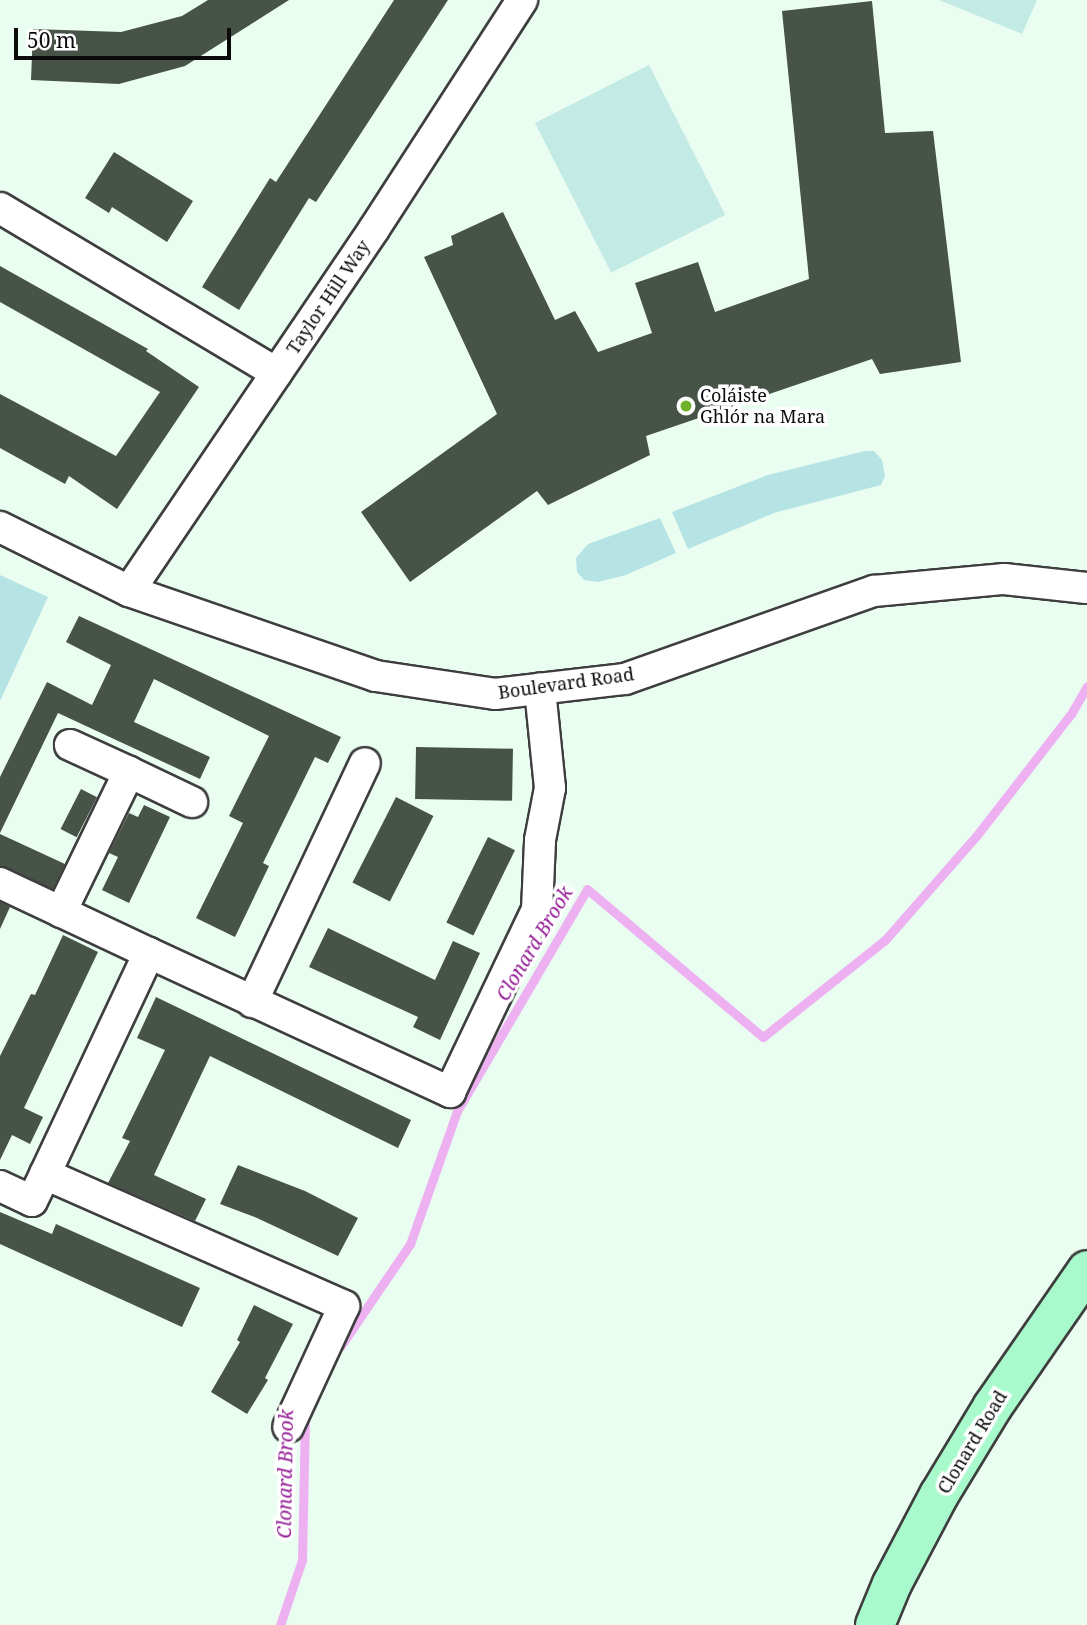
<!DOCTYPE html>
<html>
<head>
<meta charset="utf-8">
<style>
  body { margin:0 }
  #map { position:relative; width:1087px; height:1625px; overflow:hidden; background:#e9fef1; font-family:"Noto Serif",serif }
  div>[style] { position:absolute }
  .green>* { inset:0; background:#b6e4e5 }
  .pitch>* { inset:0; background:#c4eae6; transform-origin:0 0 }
  .stream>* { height:9px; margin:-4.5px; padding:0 4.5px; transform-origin:4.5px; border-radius:4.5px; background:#edb1f2 }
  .building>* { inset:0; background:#485348; transform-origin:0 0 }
  .roads { filter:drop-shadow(2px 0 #3e3e3e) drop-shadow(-2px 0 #3e3e3e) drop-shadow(0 2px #3e3e3e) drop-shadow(0 -2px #3e3e3e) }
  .street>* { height:30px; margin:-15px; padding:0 15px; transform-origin:15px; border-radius:15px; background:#fff }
  .secondary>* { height:38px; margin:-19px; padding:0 19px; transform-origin:19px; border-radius:19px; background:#a8facc }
  .dots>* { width:19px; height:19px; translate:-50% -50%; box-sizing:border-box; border:4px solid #fff; border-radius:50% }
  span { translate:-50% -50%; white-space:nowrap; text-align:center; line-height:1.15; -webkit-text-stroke:7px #fff; paint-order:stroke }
  .street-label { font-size:18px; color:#0b0b0b }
  .poi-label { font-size:18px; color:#0b0b0b }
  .left { translate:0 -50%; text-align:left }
  .water-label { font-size:19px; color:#931c94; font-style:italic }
  .scale { position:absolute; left:14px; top:28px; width:217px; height:32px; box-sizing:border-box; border:4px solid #0b0b0b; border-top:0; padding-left:9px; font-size:21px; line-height:24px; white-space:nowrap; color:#0b0b0b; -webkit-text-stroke:5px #fff; paint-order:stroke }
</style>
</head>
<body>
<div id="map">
  <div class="green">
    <div style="clip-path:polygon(865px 451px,874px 451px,882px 460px,885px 476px,881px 485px,774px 513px,688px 549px,672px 512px,768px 475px)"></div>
    <div style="clip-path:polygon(660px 518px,676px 553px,626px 575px,598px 582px,584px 580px,577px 572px,576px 558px,588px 544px)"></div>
    <div style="clip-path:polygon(0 575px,48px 597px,0 701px)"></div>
  </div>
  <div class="pitch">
    <div style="clip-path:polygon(939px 0,1037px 0,1022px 34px)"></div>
    <div style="left:649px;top:65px;width:168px;height:128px;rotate:63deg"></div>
  </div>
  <div class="stream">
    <div style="left:340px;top:1347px;width:125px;rotate:-55.8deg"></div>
    <div style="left:410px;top:1244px;width:141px;rotate:-70.5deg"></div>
    <div style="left:457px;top:1111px;width:257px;rotate:-59.6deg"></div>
    <div style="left:587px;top:889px;width:230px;rotate:40.1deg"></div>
    <div style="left:763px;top:1037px;width:156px;rotate:-38.5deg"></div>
    <div style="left:885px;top:940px;width:140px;rotate:-48.8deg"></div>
    <div style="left:977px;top:835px;width:153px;rotate:-52.2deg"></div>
    <div style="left:1071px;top:714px;width:32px;rotate:-60deg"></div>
    <div style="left:280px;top:1625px;width:69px;rotate:-71.3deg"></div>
    <div style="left:302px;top:1560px;width:147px;rotate:-88.8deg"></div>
  </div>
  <div class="building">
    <div style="clip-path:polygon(208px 0,289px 0,185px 66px,119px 84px,31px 80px,33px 29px,121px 32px,182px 16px)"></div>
    <div style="clip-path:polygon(394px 0,448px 0,316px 202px,309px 198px,239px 310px,202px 287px,270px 178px,276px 182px)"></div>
    <div style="clip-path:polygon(872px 1px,885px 133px,933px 131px,961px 362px,880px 374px,872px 359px,646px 436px,650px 455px,548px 505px,537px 491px,410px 582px,361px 512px,497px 414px,424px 257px,453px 245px,451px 236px,503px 212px,555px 320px,575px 311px,598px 352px,652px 333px,635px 283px,698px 262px,715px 312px,809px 279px,782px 11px)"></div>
    <div style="clip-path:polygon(114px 152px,193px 201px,167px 242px,112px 207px,109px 213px,85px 198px)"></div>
    <div style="clip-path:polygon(0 266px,148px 349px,146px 351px,199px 387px,117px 509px,69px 476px,65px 484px,0 448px,0 394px,116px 456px,160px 392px,0 302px)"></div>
    <div style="clip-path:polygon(79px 616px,341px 737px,328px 763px,315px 757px,263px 863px,269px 866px,235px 937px,196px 918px,243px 823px,229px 816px,269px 736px,154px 679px,134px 722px,210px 757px,200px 779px,58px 713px,0 833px,0 777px,47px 682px,92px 705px,111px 665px,66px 642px)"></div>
    <div style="left:416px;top:747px;width:97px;height:52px;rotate:1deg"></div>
    <div style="left:81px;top:789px;width:18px;height:45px;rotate:27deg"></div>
    <div style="left:396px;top:797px;width:42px;height:96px;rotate:27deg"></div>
    <div style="clip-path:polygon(144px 805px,170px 817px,129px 903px,102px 890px,118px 857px,109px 853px,129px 813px,138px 817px)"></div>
    <div style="clip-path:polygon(0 834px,65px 864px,53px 889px,0 866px)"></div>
    <div style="left:488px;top:837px;width:30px;height:95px;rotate:26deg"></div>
    <div style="clip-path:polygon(0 902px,10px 907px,0 929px)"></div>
    <div style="clip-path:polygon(328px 928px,435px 980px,453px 941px,480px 953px,440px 1040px,413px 1027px,418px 1017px,309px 967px)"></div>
    <div style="clip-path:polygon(63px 935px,98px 952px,24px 1108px,43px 1117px,30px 1144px,12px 1135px,0 1160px,0 1056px,31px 994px,35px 995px)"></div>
    <div style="clip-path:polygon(156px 997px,411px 1120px,398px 1148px,210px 1056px,154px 1175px,206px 1199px,195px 1221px,108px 1183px,130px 1141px,122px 1138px,165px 1050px,137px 1038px)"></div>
    <div style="clip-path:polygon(238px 1165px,305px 1191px,358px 1218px,338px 1256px,257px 1218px,220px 1204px)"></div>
    <div style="clip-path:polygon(0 1212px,52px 1234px,56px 1224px,200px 1288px,182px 1327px,0 1244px)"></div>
    <div style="clip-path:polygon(254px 1305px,293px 1324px,265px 1378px,268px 1380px,247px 1414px,211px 1392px,240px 1342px,237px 1340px)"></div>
  </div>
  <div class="roads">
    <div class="street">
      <div style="left:0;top:208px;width:322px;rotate:30.8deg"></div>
      <div style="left:0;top:527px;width:144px;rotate:26.4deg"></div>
      <div style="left:129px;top:591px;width:261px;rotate:19deg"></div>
      <div style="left:376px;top:676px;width:120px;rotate:8.6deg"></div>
      <div style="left:495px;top:694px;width:131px;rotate:-6.6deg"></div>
      <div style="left:625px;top:679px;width:264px;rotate:-19.5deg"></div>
      <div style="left:874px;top:591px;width:131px;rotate:-5.3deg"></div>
      <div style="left:1004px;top:579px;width:83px;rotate:6.2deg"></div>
      <div style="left:129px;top:591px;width:437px;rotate:-55.9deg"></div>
      <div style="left:374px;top:229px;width:273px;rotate:-57.1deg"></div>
      <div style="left:129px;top:772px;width:70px;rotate:25.5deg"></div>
      <div style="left:0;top:883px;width:165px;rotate:25.2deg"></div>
      <div style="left:149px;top:953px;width:244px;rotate:115.2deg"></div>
      <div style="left:61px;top:912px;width:156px;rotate:-64.1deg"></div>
      <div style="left:129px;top:772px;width:65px;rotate:-155.4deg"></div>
      <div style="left:149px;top:953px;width:332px;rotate:24.8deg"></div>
      <div style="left:450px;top:1092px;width:202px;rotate:-64.5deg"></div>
      <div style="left:537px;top:910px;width:70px;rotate:-87.5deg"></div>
      <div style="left:540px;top:840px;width:53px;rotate:-79.1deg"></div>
      <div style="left:550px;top:788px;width:100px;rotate:-95.8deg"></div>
      <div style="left:252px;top:1002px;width:264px;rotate:-64.7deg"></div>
      <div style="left:0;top:1186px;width:35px;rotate:25deg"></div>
      <div style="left:32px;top:1201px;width:30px;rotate:-64deg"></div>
      <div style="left:45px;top:1174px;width:327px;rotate:23.8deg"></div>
      <div style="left:344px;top:1306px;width:133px;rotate:114.8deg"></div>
    </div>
    <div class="secondary">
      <div style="left:875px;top:1625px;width:44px;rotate:-67.5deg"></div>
      <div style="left:892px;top:1584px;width:101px;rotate:-62.2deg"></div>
      <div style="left:939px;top:1495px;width:104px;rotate:-58.8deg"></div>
      <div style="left:993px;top:1406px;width:165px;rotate:-55.3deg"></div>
    </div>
  </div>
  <div class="dots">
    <div style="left:686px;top:406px;background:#6eb22b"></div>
  </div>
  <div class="street-label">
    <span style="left:328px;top:297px;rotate:-56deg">Taylor Hill Way</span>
    <span style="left:566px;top:683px;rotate:-8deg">Boulevard Road</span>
    <span style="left:972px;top:1442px;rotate:-59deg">Clonard Road</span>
  </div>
  <div class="poi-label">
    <span class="left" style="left:700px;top:406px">Coláiste<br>Ghlór na Mara</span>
  </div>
  <div class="water-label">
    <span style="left:535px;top:944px;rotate:-59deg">Clonard Brook</span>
    <span style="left:286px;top:1474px;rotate:-89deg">Clonard Brook</span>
  </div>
  <div class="scale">50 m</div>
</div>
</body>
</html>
